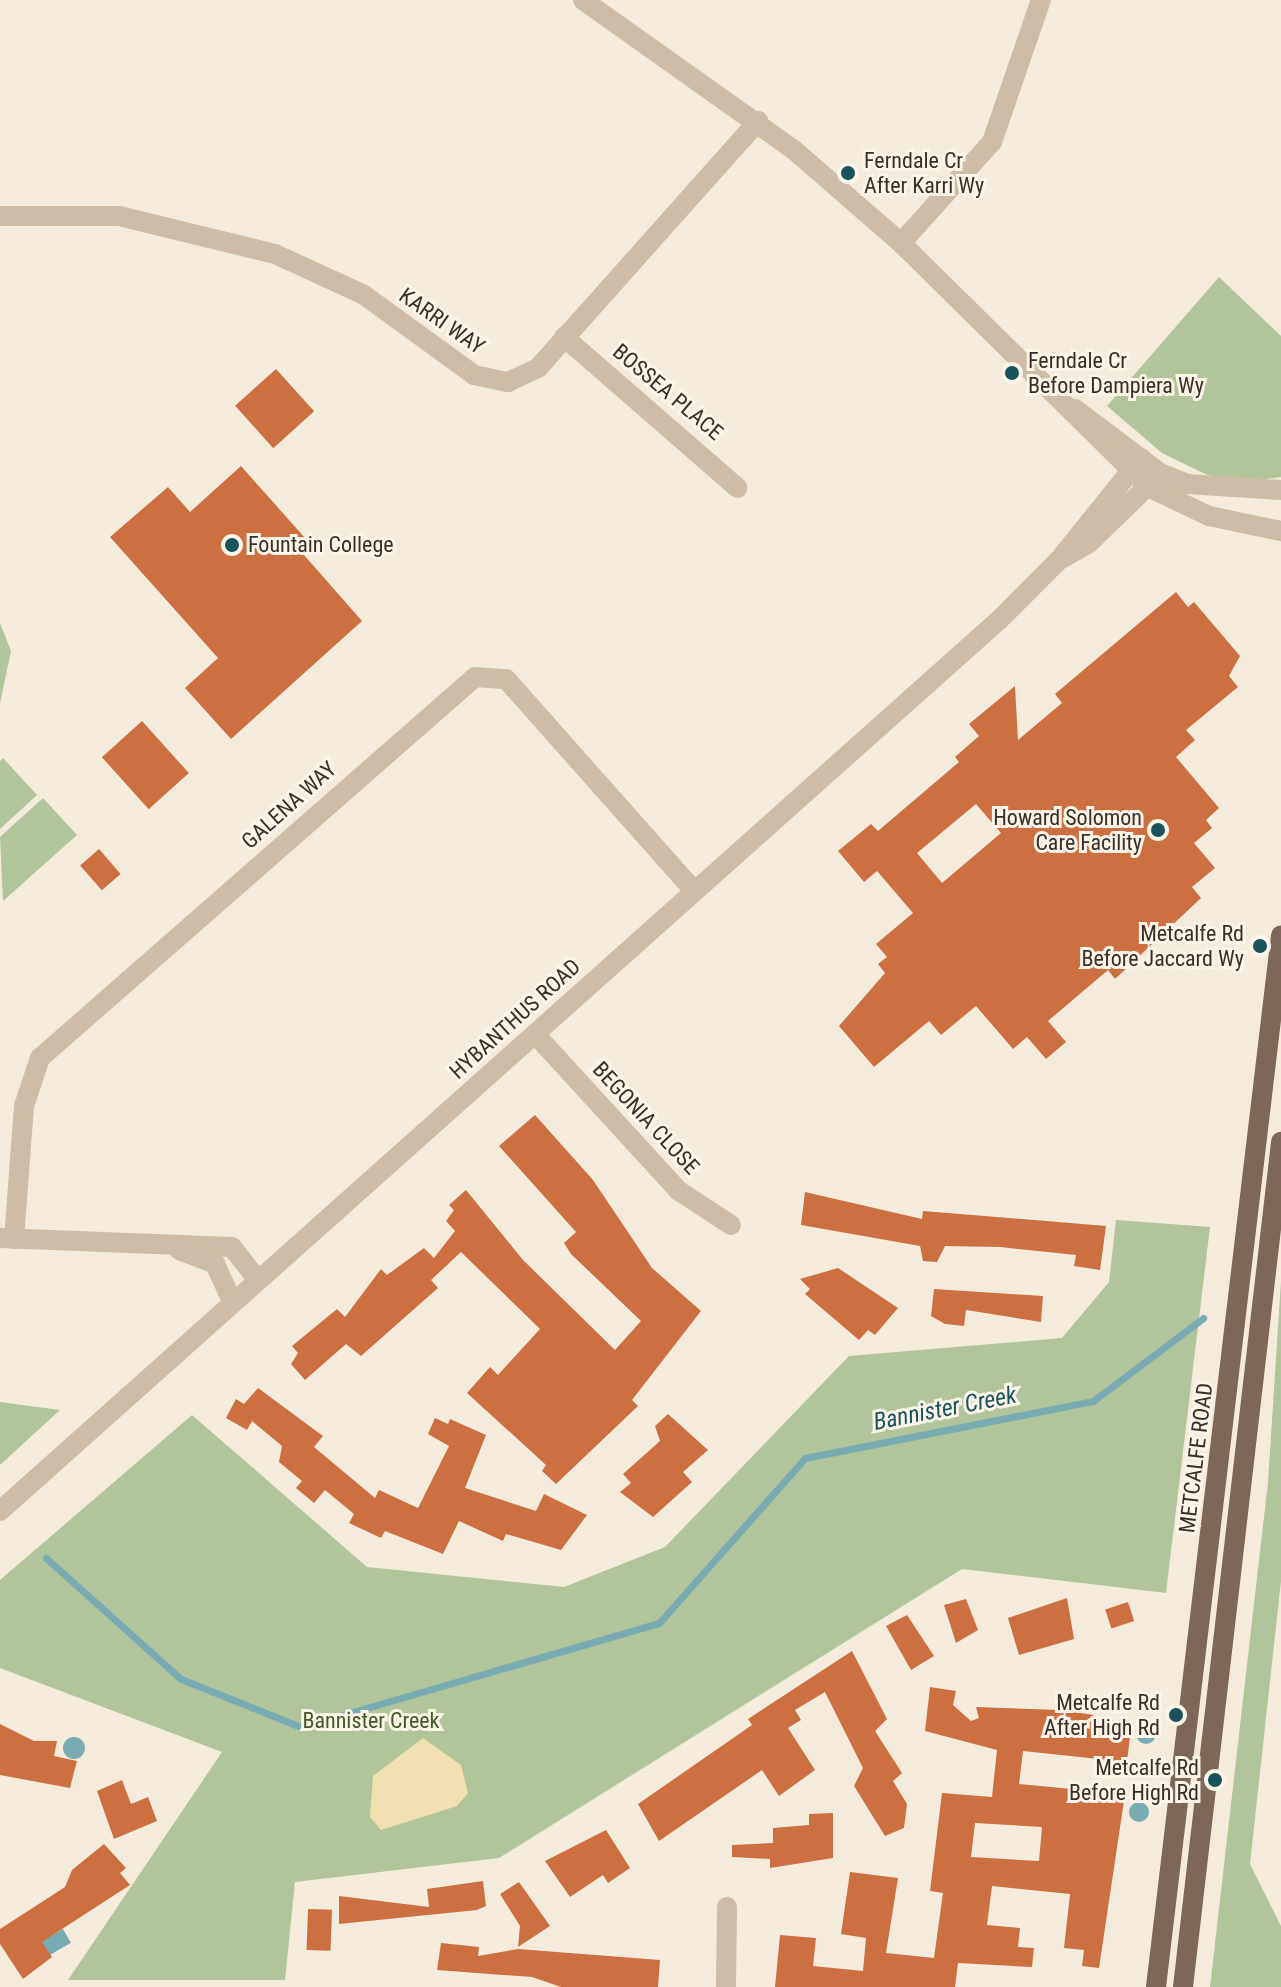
<!DOCTYPE html>
<html>
<head>
<meta charset="utf-8">
<style>
  body { margin:0 }
  #map { position:relative; width:1281px; height:1987px; overflow:hidden; background:#f4ebdc; font-family:"Roboto Condensed",sans-serif }
  div>[style] { position:absolute }
  .green>* { inset:0; background:#b2c49b }
  .sand>* { inset:0; background:#f1e1b1 }
  .water>* { inset:0; background:#79abb3; transform-origin:0 0 }
  .round { border-radius:50% }
  .stream>* { height:7px; margin:-3.5px; padding:0 3.5px; transform-origin:3.5px; border-radius:3.5px; background:#79abb3 }
  .building>* { inset:0; background:#cd7041; transform-origin:0 0 }
  .minor>* { height:20px; margin:-10px; padding:0 10px; transform-origin:10px; border-radius:10px; background:#cdbca7 }
  .major>* { height:20px; margin:-10px; padding:0 10px; transform-origin:10px; border-radius:10px; background:#7c6758 }
  .dots>* { width:22px; height:22px; translate:-50% -50%; box-sizing:border-box; border:4px solid #fbf4e9; border-radius:50% }
  span { translate:-50% -50%; white-space:nowrap; text-align:center; line-height:1.15; -webkit-text-stroke:6px #fbf4e9; paint-order:stroke }
  .poi-label { font-size:22px; color:#392f28 }
  .left { translate:0 -50%; text-align:left }
  .right { translate:-100% -50%; text-align:right }
  .street-label { font-size:22px; color:#392f28 }
  .park-label { font-size:22px; color:#43592a }
  .water-label { font-size:24px; color:#1b535d; font-style:italic }
</style>
</head>
<body>
<div id="map">
  <div class="green">
    <div style="clip-path:polygon(1219px 277px,1281px 336px,1281px 477px,1231px 484px,1201px 472px,1162px 453px,1107px 406px)"></div>
    <div style="clip-path:polygon(0 623px,11px 651px,0 703px)"></div>
    <div style="clip-path:polygon(3px 758px,37px 795px,0 829px,0 761px)"></div>
    <div style="clip-path:polygon(43px 798px,77px 835px,3px 901px,0 837px)"></div>
    <div style="clip-path:polygon(1116px 1220px,1210px 1227px,1166px 1593px,962px 1569px,499px 1858px,295px 1882px,285px 1980px,68px 1980px,222px 1752px,0 1668px,0 1580px,192px 1415px,367px 1567px,564px 1587px,665px 1547px,849px 1356px,1062px 1338px,1109px 1282px)"></div>
    <div style="clip-path:polygon(1281px 1281px,1281px 1581px,1250px 1864px,1281px 1926px,1281px 1987px,1210px 1987px,1268px 1482px)"></div>
    <div style="clip-path:polygon(0 1402px,60px 1410px,0 1465px)"></div>
  </div>
  <div class="sand">
    <div style="clip-path:polygon(423px 1738px,461px 1765px,468px 1793px,457px 1806px,381px 1830px,370px 1817px,373px 1776px)"></div>
  </div>
  <div class="water">
    <div class="round" style="left:1136px;top:1724px;width:20px;height:20px"></div>
    <div class="round" style="left:63px;top:1737px;width:22px;height:22px"></div>
    <div class="round" style="left:1129px;top:1802px;width:20px;height:20px"></div>
    <div style="left:63px;top:1929px;width:16px;height:29px;rotate:60deg"></div>
  </div>
  <div class="stream">
    <div style="left:46px;top:1558px;width:181px;rotate:41.9deg"></div>
    <div style="left:181px;top:1679px;width:129px;rotate:21.8deg"></div>
    <div style="left:301px;top:1727px;width:373px;rotate:-16.2deg"></div>
    <div style="left:659px;top:1623px;width:220px;rotate:-48.5deg"></div>
    <div style="left:805px;top:1458px;width:294px;rotate:-11.2deg"></div>
    <div style="left:1093px;top:1401px;width:138px;rotate:-37deg"></div>
  </div>
  <div class="building">
    <div style="left:276px;top:369px;width:57px;height:55px;rotate:48deg"></div>
    <div style="clip-path:polygon(241px 466px,313px 547px,304px 555px,362px 621px,231px 739px,185px 688px,218px 658px,110px 537px,168px 487px,190px 512px)"></div>
    <div style="clip-path:polygon(evenodd,1176px 592px,1188px 607px,1194px 602px,1240px 656px,1229px 676px,1238px 687px,1186px 730px,1195px 740px,1176px 757px,1219px 808px,1206px 820px,1212px 828px,1194px 843px,1215px 868px,1192px 887px,1201px 898px,1115px 979px,1108px 970px,1048px 1021px,1066px 1042px,1046px 1059px,1027px 1037px,1013px 1049px,976px 1006px,941px 1035px,929px 1021px,874px 1067px,839px 1026px,885px 973px,878px 964px,887px 957px,876px 944px,913px 913px,877px 871px,864px 882px,838px 851px,871px 824px,878px 831px,959px 762px,955px 757px,979px 736px,969px 724px,1015px 686px,1018px 740px,1062px 703px,1055px 694px,1176px 592px,976px 804px,1001px 833px,942px 883px,917px 853px,976px 804px)"></div>
    <div style="left:142px;top:721px;width:70px;height:54px;rotate:48deg"></div>
    <div style="left:99px;top:849px;width:33px;height:25px;rotate:49deg"></div>
    <div style="clip-path:polygon(535px 1115px,593px 1180px,652px 1268px,701px 1311px,632px 1400px,638px 1406px,556px 1484px,542px 1471px,546px 1465px,467px 1393px,490px 1367px,498px 1375px,540px 1329px,461px 1252px,431px 1280px,438px 1288px,361px 1356px,346px 1344px,305px 1380px,291px 1364px,298px 1353px,292px 1346px,337px 1309px,345px 1317px,381px 1269px,387px 1275px,424px 1248px,434px 1258px,455px 1231px,446px 1221px,454px 1210px,449px 1205px,466px 1190px,523px 1260px,615px 1350px,641px 1321px,571px 1254px,564px 1243px,576px 1232px,499px 1146px)"></div>
    <div style="clip-path:polygon(805px 1192px,922px 1219px,923px 1211px,1106px 1226px,1100px 1270px,1074px 1266px,1076px 1255px,1000px 1247px,945px 1246px,937px 1262px,923px 1261px,920px 1246px,801px 1225px)"></div>
    <div style="clip-path:polygon(838px 1268px,898px 1308px,875px 1335px,868px 1330px,859px 1340px,805px 1294px,810px 1289px,800px 1279px)"></div>
    <div style="clip-path:polygon(934px 1289px,1043px 1296px,1041px 1322px,966px 1310px,964px 1326px,945px 1324px,931px 1316px)"></div>
    <div style="clip-path:polygon(258px 1388px,323px 1436px,314px 1447px,375px 1498px,379px 1490px,418px 1508px,449px 1446px,428px 1434px,435px 1418px,448px 1424px,450px 1419px,486px 1435px,465px 1488px,536px 1511px,544px 1494px,587px 1515px,561px 1550px,506px 1534px,503px 1541px,459px 1521px,443px 1554px,385px 1531px,381px 1538px,349px 1523px,354px 1514px,325px 1490px,314px 1503px,296px 1488px,302px 1481px,279px 1462px,282px 1446px,252px 1421px,247px 1430px,226px 1418px,236px 1399px,244px 1404px)"></div>
    <div style="clip-path:polygon(668px 1414px,708px 1450px,683px 1472px,692px 1482px,653px 1517px,620px 1492px,631px 1483px,623px 1474px,660px 1441px,655px 1426px)"></div>
    <div style="clip-path:polygon(1067px 1598px,1074px 1639px,1019px 1655px,1008px 1618px)"></div>
    <div style="clip-path:polygon(966px 1599px,978px 1630px,956px 1643px,944px 1605px)"></div>
    <div style="left:1128px;top:1602px;width:20px;height:24px;rotate:72deg"></div>
    <div style="clip-path:polygon(907px 1615px,934px 1656px,911px 1670px,886px 1626px)"></div>
    <div style="clip-path:polygon(852px 1651px,887px 1719px,875px 1731px,902px 1773px,893px 1781px,907px 1804px,904px 1828px,885px 1836px,854px 1786px,863px 1768px,825px 1692px,795px 1710px,801px 1720px,788px 1728px,815px 1770px,779px 1796px,762px 1770px,659px 1841px,638px 1804px,752px 1725px,748px 1719px)"></div>
    <div style="clip-path:polygon(evenodd,930px 1687px,956px 1691px,953px 1705px,971px 1721px,979px 1718px,976px 1707px,1060px 1710px,1094px 1715px,1085px 1721px,1106px 1723px,1109px 1734px,1131px 1728px,1127px 1762px,1023px 1751px,1019px 1784px,1125px 1794px,1099px 1968px,1082px 1966px,1084px 1950px,1064px 1948px,1070px 1894px,992px 1886px,987px 1925px,1020px 1928px,1018px 1947px,1034px 1948px,1032px 1967px,958px 1963px,955px 1987px,775px 1987px,780px 1935px,816px 1938px,813px 1966px,863px 1971px,866px 1938px,841px 1934px,850px 1872px,898px 1878px,886px 1953px,934px 1958px,943px 1893px,930px 1891px,942px 1793px,992px 1797px,997px 1750px,925px 1731px,930px 1687px,975px 1823px,1042px 1827px,1039px 1861px,971px 1857px,975px 1823px)"></div>
    <div style="clip-path:polygon(0 1724px,34px 1741px,57px 1741px,54px 1756px,77px 1761px,70px 1788px,0 1775px)"></div>
    <div style="clip-path:polygon(122px 1780px,131px 1804px,148px 1797px,157px 1821px,114px 1839px,97px 1791px)"></div>
    <div style="clip-path:polygon(833px 1813px,833px 1858px,770px 1868px,770px 1859px,732px 1857px,732px 1845px,773px 1843px,773px 1828px,809px 1825px,809px 1814px)"></div>
    <div style="clip-path:polygon(606px 1830px,630px 1868px,608px 1883px,603px 1875px,570px 1897px,545px 1861px)"></div>
    <div style="clip-path:polygon(104px 1844px,126px 1868px,120px 1873px,130px 1885px,42px 1942px,52px 1957px,23px 1979px,0 1944px,0 1929px,65px 1887px,72px 1870px)"></div>
    <div style="clip-path:polygon(483px 1881px,486px 1906px,477px 1910px,339px 1924px,339px 1896px,429px 1907px,427px 1889px)"></div>
    <div style="clip-path:polygon(519px 1882px,550px 1926px,518px 1947px,520px 1926px,500px 1894px)"></div>
    <div style="left:308px;top:1909px;width:24px;height:41px;rotate:2deg"></div>
    <div style="clip-path:polygon(441px 1943px,479px 1947px,478px 1956px,518px 1949px,660px 1960px,658px 1987px,561px 1987px,532px 1977px,437px 1970px)"></div>
  </div>
  <div class="minor">
    <div style="left:583px;top:0;width:259px;rotate:35.4deg"></div>
    <div style="left:794px;top:150px;width:142px;rotate:41deg"></div>
    <div style="left:901px;top:243px;width:347px;rotate:44.6deg"></div>
    <div style="left:1148px;top:487px;width:68px;rotate:25.4deg"></div>
    <div style="left:1209px;top:516px;width:74px;rotate:11.8deg"></div>
    <div style="left:0;top:216px;width:119px"></div>
    <div style="left:119px;top:216px;width:161px;rotate:13.7deg"></div>
    <div style="left:275px;top:254px;width:98px;rotate:24.7deg"></div>
    <div style="left:364px;top:295px;width:136px;rotate:36deg"></div>
    <div style="left:474px;top:375px;width:35px;rotate:12deg"></div>
    <div style="left:508px;top:382px;width:33px;rotate:-25deg"></div>
    <div style="left:538px;top:368px;width:331px;rotate:-48.3deg"></div>
    <div style="left:901px;top:243px;width:136px;rotate:-48deg"></div>
    <div style="left:992px;top:142px;width:150px;rotate:-71deg"></div>
    <div style="left:564px;top:337px;width:230px;rotate:41deg"></div>
    <div style="left:1075px;top:409px;width:106px;rotate:37deg"></div>
    <div style="left:1160px;top:473px;width:29px;rotate:22deg"></div>
    <div style="left:1187px;top:484px;width:94px;rotate:3.7deg"></div>
    <div style="left:1063px;top:558px;width:30px;rotate:-30deg"></div>
    <div style="left:1089px;top:543px;width:93px;rotate:-44.1deg"></div>
    <div style="left:535px;top:1034px;width:213px;rotate:47.5deg"></div>
    <div style="left:679px;top:1191px;width:62px;rotate:33.2deg"></div>
    <div style="left:0;top:1238px;width:232px;rotate:2.2deg"></div>
    <div style="left:232px;top:1247px;width:41px;rotate:52deg"></div>
    <div style="left:14px;top:1239px;width:133px;rotate:-85.7deg"></div>
    <div style="left:24px;top:1106px;width:51px;rotate:-71.6deg"></div>
    <div style="left:40px;top:1058px;width:578px;rotate:-41.21deg"></div>
    <div style="left:475px;top:677px;width:31px;rotate:4deg"></div>
    <div style="left:506px;top:679px;width:283px;rotate:48.4deg"></div>
    <div style="left:179px;top:1250px;width:39px;rotate:21deg"></div>
    <div style="left:215px;top:1264px;width:41px;rotate:65.3deg"></div>
    <div style="left:0;top:1511px;width:1339px;rotate:-41.73deg"></div>
    <div style="left:999px;top:620px;width:85px;rotate:-45deg"></div>
    <div style="left:1059px;top:560px;width:131px;rotate:-51.2deg"></div>
    <div style="left:726px;top:1987px;width:80px;rotate:-89.3deg"></div>
  </div>
  <div class="major">
    <div style="left:1156px;top:1987px;width:1059px;rotate:-83.22deg"></div>
    <div style="left:1183px;top:1987px;width:851px;rotate:-83.38deg"></div>
  </div>
  <div class="dots">
    <div style="left:848px;top:173px;background:#1b535d"></div>
    <div style="left:1012px;top:373px;background:#1b535d"></div>
    <div style="left:232px;top:545px;background:#1b535d"></div>
    <div style="left:1158px;top:830px;background:#1b535d"></div>
    <div style="left:1260px;top:946px;background:#1b535d"></div>
    <div style="left:1176px;top:1715px;background:#1b535d"></div>
    <div style="left:1215px;top:1780px;background:#1b535d"></div>
  </div>
  <div class="poi-label">
    <span class="left" style="left:864px;top:173px">Ferndale Cr<br>After Karri Wy</span>
    <span class="left" style="left:1028px;top:373px">Ferndale Cr<br>Before Dampiera Wy</span>
    <span class="left" style="left:248px;top:545px">Fountain College</span>
    <span class="right" style="left:1142px;top:830px">Howard Solomon<br>Care Facility</span>
    <span class="right" style="left:1244px;top:946px">Metcalfe Rd<br>Before Jaccard Wy</span>
    <span class="right" style="left:1160px;top:1715px">Metcalfe Rd<br>After High Rd</span>
    <span class="right" style="left:1199px;top:1780px">Metcalfe Rd<br>Before High Rd</span>
  </div>
  <div class="street-label">
    <span style="left:442px;top:321px;rotate:35deg">KARRI WAY</span>
    <span style="left:668px;top:392px;rotate:40deg">BOSSEA PLACE</span>
    <span style="left:289px;top:805px;rotate:-42deg">GALENA WAY</span>
    <span style="left:515px;top:1019px;rotate:-42deg">HYBANTHUS ROAD</span>
    <span style="left:646px;top:1118px;rotate:47deg">BEGONIA CLOSE</span>
    <span style="left:1196px;top:1458px;rotate:-83deg">METCALFE ROAD</span>
  </div>
  <div class="park-label">
    <span style="left:371px;top:1721px">Bannister Creek</span>
  </div>
  <div class="water-label">
    <span style="left:945px;top:1409px;rotate:-11deg">Bannister Creek</span>
  </div>
</div>
</body>
</html>
